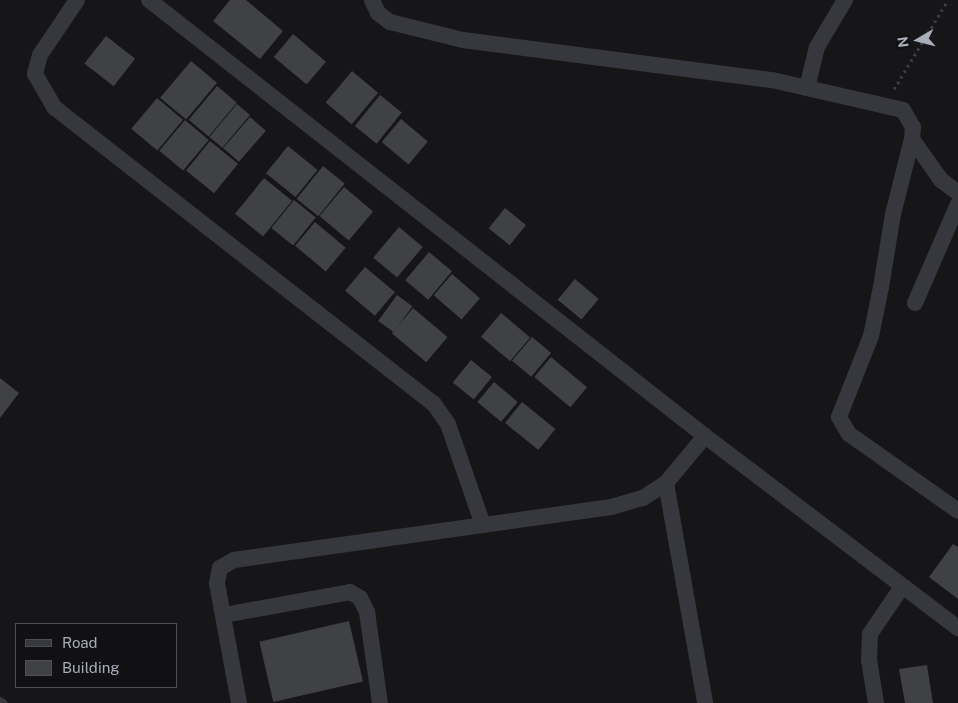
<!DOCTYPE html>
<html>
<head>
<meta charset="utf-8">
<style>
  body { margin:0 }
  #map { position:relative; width:958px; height:703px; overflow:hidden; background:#161618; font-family:"Public Sans",sans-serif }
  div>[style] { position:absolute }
  .building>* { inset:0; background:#404145; transform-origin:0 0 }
  .path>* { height:3px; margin-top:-1.5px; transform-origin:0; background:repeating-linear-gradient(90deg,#3d3f44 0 2.5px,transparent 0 6.5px) }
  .service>* { height:8px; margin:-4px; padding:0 4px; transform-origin:4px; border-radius:4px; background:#37383d }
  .minor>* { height:16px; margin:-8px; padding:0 8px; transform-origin:8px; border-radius:8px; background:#37383d }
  span { translate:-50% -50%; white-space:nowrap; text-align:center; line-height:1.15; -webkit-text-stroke:5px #111113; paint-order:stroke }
  .legend { position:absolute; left:15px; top:623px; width:162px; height:65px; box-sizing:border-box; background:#111113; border:1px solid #4d4f55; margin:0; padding:6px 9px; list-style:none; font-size:15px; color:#a8adb8 }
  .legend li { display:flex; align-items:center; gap:10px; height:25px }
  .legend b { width:25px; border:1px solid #4d4f55 }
  .north { position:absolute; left:893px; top:15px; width:50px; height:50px; -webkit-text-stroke:4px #111113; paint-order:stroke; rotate:262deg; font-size:14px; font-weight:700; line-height:20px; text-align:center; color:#a8adb8 }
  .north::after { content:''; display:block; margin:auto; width:18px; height:22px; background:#a8adb8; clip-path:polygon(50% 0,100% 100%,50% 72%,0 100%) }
</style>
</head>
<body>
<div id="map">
  <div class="building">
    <div style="clip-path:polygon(230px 0,246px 0,283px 31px,260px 59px,213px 21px)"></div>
    <div style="left:293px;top:34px;width:43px;height:30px;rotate:40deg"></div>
    <div style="left:106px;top:36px;width:37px;height:35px;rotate:38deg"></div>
    <div style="left:191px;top:61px;width:34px;height:48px;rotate:40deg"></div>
    <div style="left:352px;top:71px;width:34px;height:41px;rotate:40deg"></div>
    <div style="left:217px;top:86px;width:26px;height:44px;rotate:40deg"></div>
    <div style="left:380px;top:95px;width:28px;height:40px;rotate:39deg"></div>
    <div style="left:157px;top:98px;width:34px;height:40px;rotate:40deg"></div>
    <div style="left:237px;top:104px;width:17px;height:43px;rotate:40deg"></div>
    <div style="left:250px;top:117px;width:21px;height:41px;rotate:41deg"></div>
    <div style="left:401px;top:119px;width:35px;height:30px;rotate:40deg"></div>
    <div style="left:185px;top:120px;width:31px;height:40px;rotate:40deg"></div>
    <div style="left:210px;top:141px;width:36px;height:38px;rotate:39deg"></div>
    <div style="left:288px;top:146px;width:38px;height:35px;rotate:39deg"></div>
    <div style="left:323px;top:166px;width:28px;height:42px;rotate:39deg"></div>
    <div style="left:264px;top:178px;width:36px;height:46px;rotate:39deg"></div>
    <div style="left:344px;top:187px;width:38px;height:38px;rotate:40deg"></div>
    <div style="left:294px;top:200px;width:28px;height:36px;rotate:39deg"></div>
    <div style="left:505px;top:208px;width:27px;height:26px;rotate:39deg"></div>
    <div style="left:315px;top:222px;width:40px;height:31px;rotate:40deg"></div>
    <div style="left:399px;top:227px;width:31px;height:40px;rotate:40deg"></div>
    <div style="left:429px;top:252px;width:30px;height:37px;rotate:40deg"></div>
    <div style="left:365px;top:267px;width:39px;height:31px;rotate:40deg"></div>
    <div style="left:452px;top:274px;width:37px;height:28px;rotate:41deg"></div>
    <div style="left:575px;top:279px;width:31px;height:27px;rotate:40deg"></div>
    <div style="left:397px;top:295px;width:19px;height:32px;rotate:36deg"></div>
    <div style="left:413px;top:308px;width:45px;height:33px;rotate:40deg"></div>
    <div style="left:501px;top:313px;width:38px;height:31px;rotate:40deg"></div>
    <div style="left:532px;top:337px;width:25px;height:31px;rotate:40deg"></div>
    <div style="left:551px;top:357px;width:47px;height:26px;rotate:40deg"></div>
    <div style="left:471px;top:360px;width:27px;height:29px;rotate:39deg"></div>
    <div style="clip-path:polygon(0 378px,19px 393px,0 418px)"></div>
    <div style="left:494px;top:382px;width:31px;height:26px;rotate:40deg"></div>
    <div style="left:522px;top:402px;width:43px;height:27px;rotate:39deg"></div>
    <div style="clip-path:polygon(953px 544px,958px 547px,958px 599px,929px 577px)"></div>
    <div style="left:349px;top:621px;width:62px;height:92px;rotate:77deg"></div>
    <div style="clip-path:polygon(927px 665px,933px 703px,905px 703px,899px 669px)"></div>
  </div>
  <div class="path">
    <div style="left:894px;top:89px;width:104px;rotate:-58.8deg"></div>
  </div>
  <div class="service">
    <div style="left:0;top:701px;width:4px;rotate:34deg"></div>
  </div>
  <div class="minor">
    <div style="left:77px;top:0;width:66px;rotate:123.9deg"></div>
    <div style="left:40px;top:55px;width:20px;rotate:105deg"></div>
    <div style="left:35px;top:74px;width:39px;rotate:60deg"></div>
    <div style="left:55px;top:108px;width:481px;rotate:38deg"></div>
    <div style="left:434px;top:404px;width:24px;rotate:55deg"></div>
    <div style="left:448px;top:424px;width:107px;rotate:70.9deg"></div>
    <div style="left:149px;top:0;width:707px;rotate:38.1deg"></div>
    <div style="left:705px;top:436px;width:318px;rotate:37.2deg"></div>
    <div style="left:372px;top:0;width:14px;rotate:65deg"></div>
    <div style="left:378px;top:13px;width:15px;rotate:37deg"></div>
    <div style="left:390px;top:22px;width:75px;rotate:13.9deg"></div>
    <div style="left:463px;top:40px;width:312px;rotate:7.4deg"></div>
    <div style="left:772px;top:80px;width:134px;rotate:12.9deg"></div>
    <div style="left:903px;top:110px;width:20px;rotate:60deg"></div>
    <div style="left:913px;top:127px;width:12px;rotate:95deg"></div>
    <div style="left:912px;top:139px;width:77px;rotate:104.2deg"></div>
    <div style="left:893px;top:214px;width:74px;rotate:99.3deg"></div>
    <div style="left:881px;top:287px;width:50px;rotate:101.5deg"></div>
    <div style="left:871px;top:336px;width:87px;rotate:111.6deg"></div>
    <div style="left:839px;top:417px;width:20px;rotate:60deg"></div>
    <div style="left:849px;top:434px;width:133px;rotate:35.2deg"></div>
    <div style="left:807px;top:88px;width:42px;rotate:-76.3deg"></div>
    <div style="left:817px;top:47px;width:55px;rotate:-59.2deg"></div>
    <div style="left:912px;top:139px;width:50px;rotate:54.7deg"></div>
    <div style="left:941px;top:180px;width:21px;rotate:37deg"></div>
    <div style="left:915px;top:303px;width:108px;rotate:-66.5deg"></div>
    <div style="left:666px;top:483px;width:223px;rotate:79.9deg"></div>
    <div style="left:224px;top:615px;width:128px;rotate:-10.3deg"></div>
    <div style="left:350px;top:592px;width:12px;rotate:31deg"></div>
    <div style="left:360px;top:598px;width:16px;rotate:63deg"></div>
    <div style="left:367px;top:612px;width:92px;rotate:81.9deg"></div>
    <div style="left:239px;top:703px;width:122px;rotate:-100.4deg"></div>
    <div style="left:217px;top:583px;width:15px;rotate:-79deg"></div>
    <div style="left:220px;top:568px;width:16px;rotate:-30deg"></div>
    <div style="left:234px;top:560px;width:381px;rotate:-8deg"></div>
    <div style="left:611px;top:507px;width:33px;rotate:-16deg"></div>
    <div style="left:643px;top:498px;width:27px;rotate:-33deg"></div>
    <div style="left:666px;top:483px;width:61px;rotate:-50.3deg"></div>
    <div style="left:876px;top:703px;width:44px;rotate:-99.2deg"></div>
    <div style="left:869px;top:660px;width:26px;rotate:-88deg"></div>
    <div style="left:870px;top:634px;width:57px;rotate:-55.8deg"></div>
  </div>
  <ul class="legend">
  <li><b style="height:6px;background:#37383d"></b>Road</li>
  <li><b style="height:14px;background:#404145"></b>Building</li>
  </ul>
  <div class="north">N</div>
</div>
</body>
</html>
